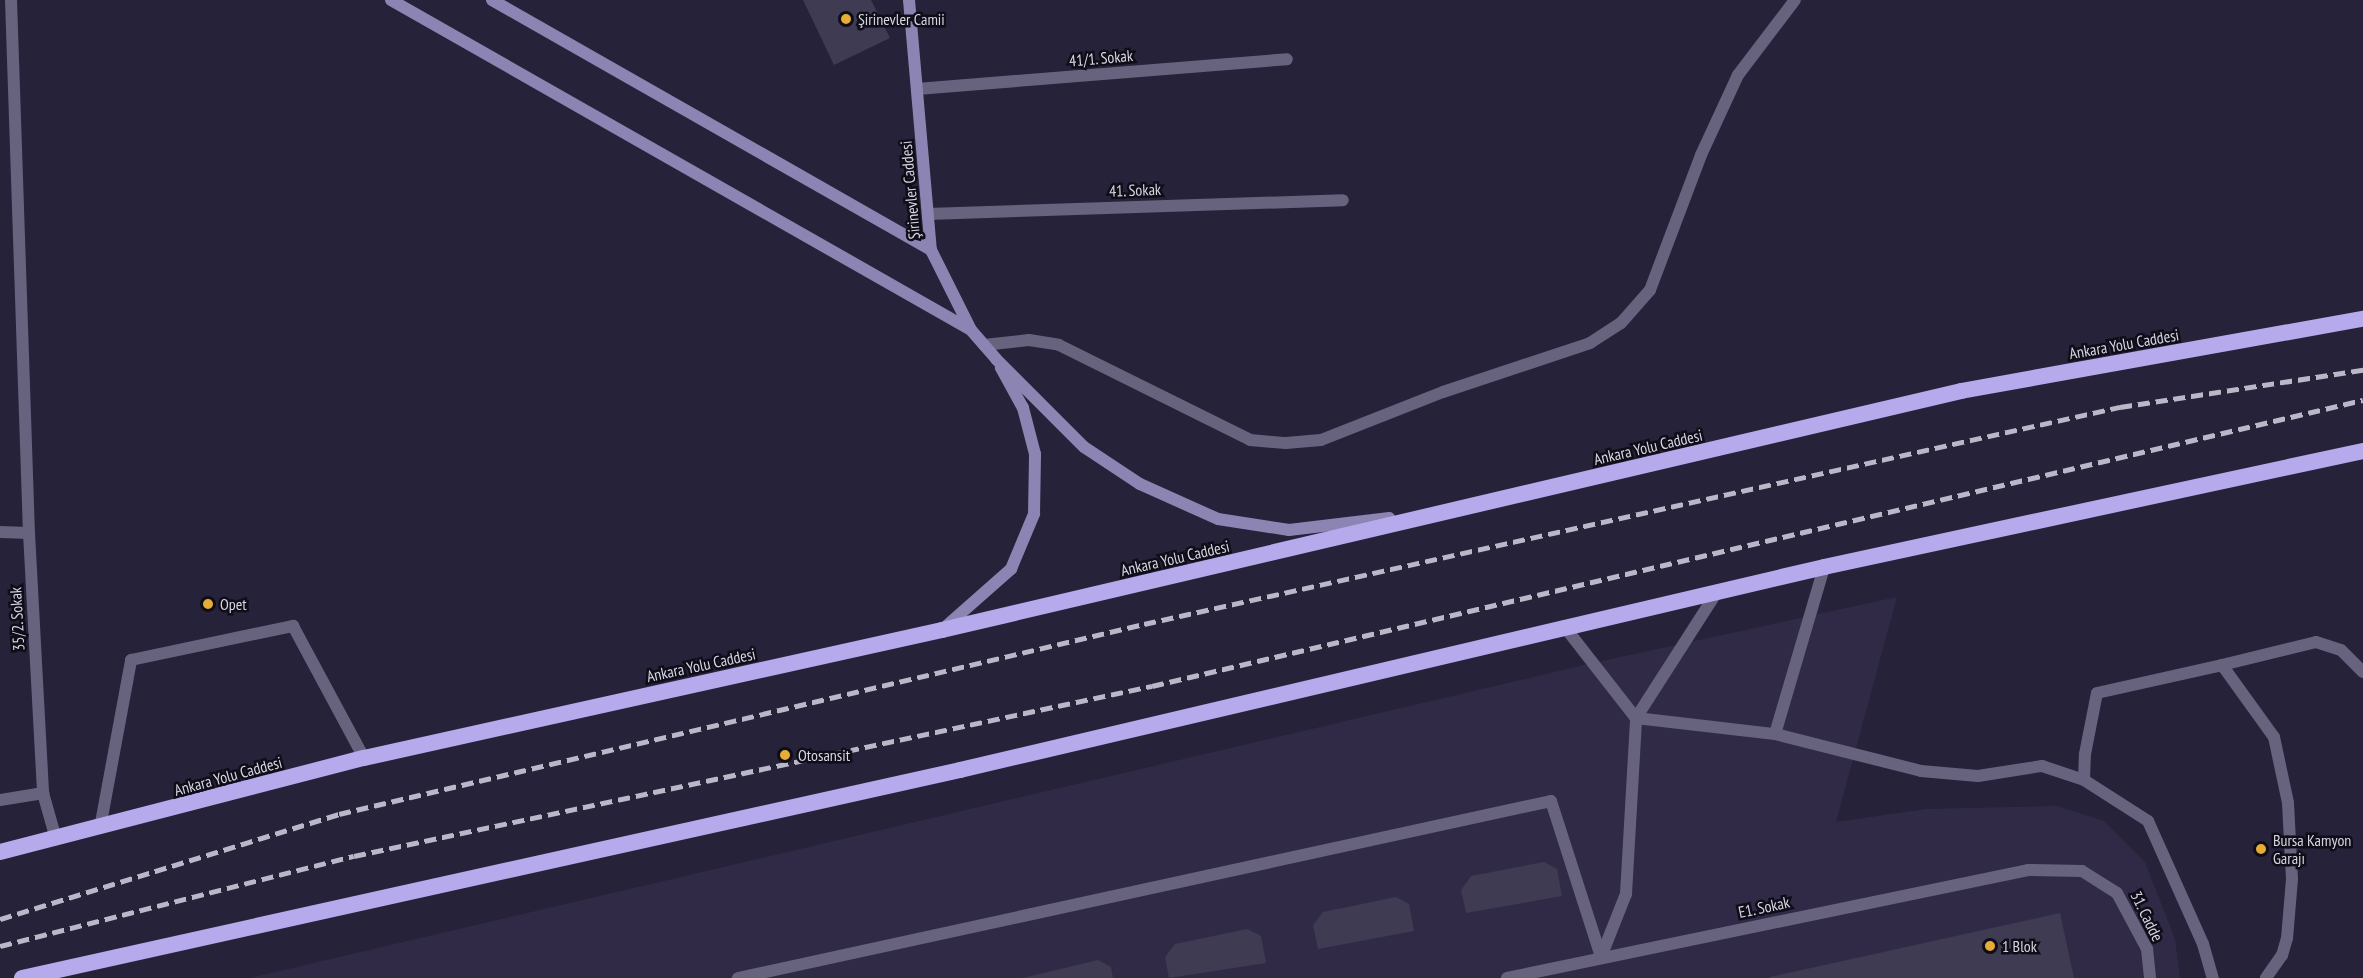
<!DOCTYPE html>
<html>
<head>
<meta charset="utf-8">
<style>
  body { margin:0 }
  #map { position:relative; width:2363px; height:978px; overflow:hidden; background:#262239; font-family:"PT Sans Narrow",sans-serif }
  div>[style] { position:absolute }
  .built>* { inset:0; background:#302a47 }
  .building>* { inset:0; background:#3f3b53 }
  .service>* { height:12px; margin:-6px; padding:0 6px; transform-origin:6px; border-radius:6px; background:#67637f }
  .minor>* { height:12px; margin:-6px; padding:0 6px; transform-origin:6px; border-radius:6px; background:#67637f }
  .secondary>* { height:12px; margin:-6px; padding:0 6px; transform-origin:6px; border-radius:6px; background:#8c85b3 }
  .trunk>* { height:16px; margin:-8px; padding:0 8px; transform-origin:8px; border-radius:8px; background:#b6aaec }
  .rail>* { height:4.5px; margin-top:-2.25px; transform-origin:0; background:repeating-linear-gradient(90deg,#b9b8c8 0 12px,transparent 0 18px) }
  .dots>* { width:16px; height:16px; translate:-50% -50%; box-sizing:border-box; border:3px solid #0f0d17; border-radius:50% }
  span { translate:-50% -50%; white-space:nowrap; text-align:center; line-height:1.15; -webkit-text-stroke:5px #0f0d17; paint-order:stroke }
  .poi-label { font-size:16px; color:#d7d6e5 }
  .left { translate:0 -50%; text-align:left }
  .street-label { font-size:16px; color:#d7d6e5 }
</style>
</head>
<body>
<div id="map">
  <div class="built">
    <div style="clip-path:polygon(1897px 597px,1836px 822px,1926px 809px,2057px 806px,2104px 821px,2145px 862px,2175px 939px,2180px 978px,250px 978px,1593px 663px)"></div>
  </div>
  <div class="building">
    <div style="clip-path:polygon(803px 0,871px 0,890px 38px,834px 65px)"></div>
    <div style="clip-path:polygon(1544px 862px,1557px 869px,1562px 896px,1466px 913px,1461px 890px,1471px 876px)"></div>
    <div style="clip-path:polygon(1396px 897px,1409px 904px,1414px 931px,1318px 949px,1313px 925px,1323px 912px)"></div>
    <div style="clip-path:polygon(2060px 913px,2074px 978px,1770px 978px,1770px 977px)"></div>
    <div style="clip-path:polygon(1247px 929px,1261px 936px,1266px 963px,1169px 978px,1165px 957px,1175px 944px)"></div>
    <div style="clip-path:polygon(1098px 960px,1111px 967px,1113px 978px,1023px 978px)"></div>
  </div>
  <div class="service">
    <div style="left:984px;top:345px;width:45px;rotate:-6.3deg"></div>
    <div style="left:1029px;top:340px;width:30px;rotate:9deg"></div>
    <div style="left:1059px;top:345px;width:213px;rotate:26.4deg"></div>
    <div style="left:1250px;top:440px;width:36px;rotate:5deg"></div>
    <div style="left:1286px;top:443px;width:35px;rotate:-5deg"></div>
    <div style="left:1321px;top:440px;width:131px;rotate:-21.5deg"></div>
    <div style="left:1443px;top:392px;width:155px;rotate:-18.4deg"></div>
    <div style="left:1590px;top:343px;width:37px;rotate:-33deg"></div>
    <div style="left:1621px;top:323px;width:44px;rotate:-48.7deg"></div>
    <div style="left:1650px;top:290px;width:144px;rotate:-69.3deg"></div>
    <div style="left:1701px;top:155px;width:88px;rotate:-65.2deg"></div>
    <div style="left:1738px;top:75px;width:94px;rotate:-52.8deg"></div>
    <div style="left:1564px;top:626px;width:117px;rotate:52deg"></div>
    <div style="left:1636px;top:718px;width:140px;rotate:6.6deg"></div>
    <div style="left:1775px;top:734px;width:151px;rotate:14.2deg"></div>
    <div style="left:1921px;top:771px;width:57px;rotate:5deg"></div>
    <div style="left:1978px;top:776px;width:65px;rotate:-8.9deg"></div>
    <div style="left:2042px;top:766px;width:44px;rotate:18.4deg"></div>
    <div style="left:2084px;top:780px;width:76px;rotate:32.6deg"></div>
    <div style="left:2148px;top:821px;width:135px;rotate:65.9deg"></div>
    <div style="left:2203px;top:944px;width:35px;rotate:74deg"></div>
    <div style="left:2222px;top:665px;width:97px;rotate:-13.7deg"></div>
    <div style="left:2316px;top:642px;width:26px;rotate:18deg"></div>
    <div style="left:2341px;top:650px;width:31px;rotate:45deg"></div>
    <div style="left:1775px;top:734px;width:174px;rotate:-73.6deg"></div>
    <div style="left:2084px;top:780px;width:26px;rotate:-88deg"></div>
    <div style="left:2085px;top:754px;width:62px;rotate:-78.9deg"></div>
    <div style="left:2097px;top:693px;width:128px;rotate:-12.6deg"></div>
    <div style="left:2222px;top:665px;width:89px;rotate:54.2deg"></div>
    <div style="left:2274px;top:737px;width:67px;rotate:78deg"></div>
    <div style="left:2288px;top:803px;width:76px;rotate:87deg"></div>
    <div style="left:2292px;top:879px;width:59px;rotate:94.8deg"></div>
    <div style="left:2287px;top:938px;width:18px;rotate:106deg"></div>
    <div style="left:2282px;top:955px;width:28px;rotate:125deg"></div>
    <div style="left:100px;top:828px;width:171px;rotate:-79.5deg"></div>
    <div style="left:131px;top:660px;width:166px;rotate:-11.9deg"></div>
    <div style="left:293px;top:626px;width:150px;rotate:61.7deg"></div>
    <div style="left:1601px;top:957px;width:68px;rotate:-68.4deg"></div>
    <div style="left:1626px;top:894px;width:176px;rotate:-86.7deg"></div>
    <div style="left:1636px;top:718px;width:150px;rotate:-57.3deg"></div>
    <div style="left:738px;top:978px;width:832px;rotate:-12.28deg"></div>
    <div style="left:1551px;top:801px;width:164px;rotate:72.2deg"></div>
  </div>
  <div class="minor">
    <div style="left:11px;top:0;width:533px;rotate:88.07deg"></div>
    <div style="left:29px;top:533px;width:260px;rotate:86.9deg"></div>
    <div style="left:43px;top:793px;width:48px;rotate:74.2deg"></div>
    <div style="left:917px;top:89px;width:371px;rotate:-4.6deg"></div>
    <div style="left:928px;top:214px;width:415px;rotate:-1.9deg"></div>
    <div style="left:0;top:532px;width:29px;rotate:2deg"></div>
    <div style="left:0;top:800px;width:44px;rotate:-9.2deg"></div>
    <div style="left:1507px;top:978px;width:532px;rotate:-11.71deg"></div>
    <div style="left:2028px;top:870px;width:54px;rotate:1.1deg"></div>
    <div style="left:2082px;top:871px;width:41px;rotate:32.2deg"></div>
    <div style="left:2117px;top:893px;width:64px;rotate:61.8deg"></div>
    <div style="left:2147px;top:949px;width:29px;rotate:84deg"></div>
  </div>
  <div class="secondary">
    <div style="left:391px;top:0;width:667px;rotate:29.64deg"></div>
    <div style="left:492px;top:0;width:505px;rotate:29.66deg"></div>
    <div style="left:909px;top:0;width:251px;rotate:85deg"></div>
    <div style="left:931px;top:250px;width:89px;rotate:63.4deg"></div>
    <div style="left:971px;top:330px;width:38px;rotate:49deg"></div>
    <div style="left:996px;top:359px;width:124px;rotate:45deg"></div>
    <div style="left:1084px;top:447px;width:67px;rotate:33.5deg"></div>
    <div style="left:1140px;top:484px;width:85px;rotate:24.2deg"></div>
    <div style="left:1218px;top:519px;width:72px;rotate:8.8deg"></div>
    <div style="left:1289px;top:530px;width:101px;rotate:-6.8deg"></div>
    <div style="left:943px;top:629px;width:91px;rotate:-41.4deg"></div>
    <div style="left:1011px;top:569px;width:60px;rotate:-67.3deg"></div>
    <div style="left:1034px;top:514px;width:60px;rotate:-89deg"></div>
    <div style="left:1035px;top:454px;width:48px;rotate:-104.6deg"></div>
    <div style="left:1023px;top:408px;width:46px;rotate:-118.8deg"></div>
  </div>
  <div class="trunk">
    <div style="left:0;top:852px;width:376px;rotate:-14.5deg"></div>
    <div style="left:364px;top:758px;width:592px;rotate:-12.49deg"></div>
    <div style="left:942px;top:630px;width:1047px;rotate:-13.2deg"></div>
    <div style="left:1961px;top:391px;width:408px;rotate:-10.2deg"></div>
    <div style="left:22px;top:978px;width:961px;rotate:-12.5deg"></div>
    <div style="left:960px;top:770px;width:888px;rotate:-13.22deg"></div>
    <div style="left:1824px;top:567px;width:551px;rotate:-12.15deg"></div>
  </div>
  <div class="rail">
    <div style="left:0;top:919px;width:355px;rotate:-17.2deg"></div>
    <div style="left:339px;top:814px;width:827px;rotate:-13.28deg"></div>
    <div style="left:1144px;top:624px;width:1000px;rotate:-12.54deg"></div>
    <div style="left:2120px;top:407px;width:246px;rotate:-8.7deg"></div>
    <div style="left:0;top:946px;width:365px;rotate:-14.3deg"></div>
    <div style="left:354px;top:856px;width:816px;rotate:-12.03deg"></div>
    <div style="left:1152px;top:686px;width:1244px;rotate:-13.29deg"></div>
  </div>
  <div class="dots">
    <div style="left:846px;top:19px;background:#e5ad35"></div>
    <div style="left:208px;top:604px;background:#e5ad35"></div>
    <div style="left:785px;top:755px;background:#e5ad35"></div>
    <div style="left:2261px;top:849px;background:#e5ad35"></div>
    <div style="left:1990px;top:946px;background:#e5ad35"></div>
  </div>
  <div class="poi-label">
    <span class="left" style="left:858px;top:19px">Şirinevler Camii</span>
    <span class="left" style="left:220px;top:604px">Opet</span>
    <span class="left" style="left:798px;top:755px">Otosansit</span>
    <span class="left" style="left:2273px;top:849px">Bursa Kamyon<br>Garajı</span>
    <span class="left" style="left:2002px;top:946px">1 Blok</span>
  </div>
  <div class="street-label">
    <span style="left:1101px;top:58px;rotate:-5deg">41/1. Sokak</span>
    <span style="left:910px;top:190px;rotate:-95deg">Şirinevler Caddesi</span>
    <span style="left:1135px;top:190px;rotate:-2deg">41. Sokak</span>
    <span style="left:2124px;top:344px;rotate:-10deg">Ankara Yolu Caddesi</span>
    <span style="left:1648px;top:447px;rotate:-13deg">Ankara Yolu Caddesi</span>
    <span style="left:1175px;top:558px;rotate:-13deg">Ankara Yolu Caddesi</span>
    <span style="left:17px;top:619px;rotate:-93deg">35/2. Sokak</span>
    <span style="left:701px;top:665px;rotate:-12deg">Ankara Yolu Caddesi</span>
    <span style="left:228px;top:776px;rotate:-15deg">Ankara Yolu Caddesi</span>
    <span style="left:1764px;top:907px;rotate:-12deg">E1. Sokak</span>
    <span style="left:2147px;top:916px;rotate:64deg">31. Cadde</span>
  </div>
</div>
</body>
</html>
